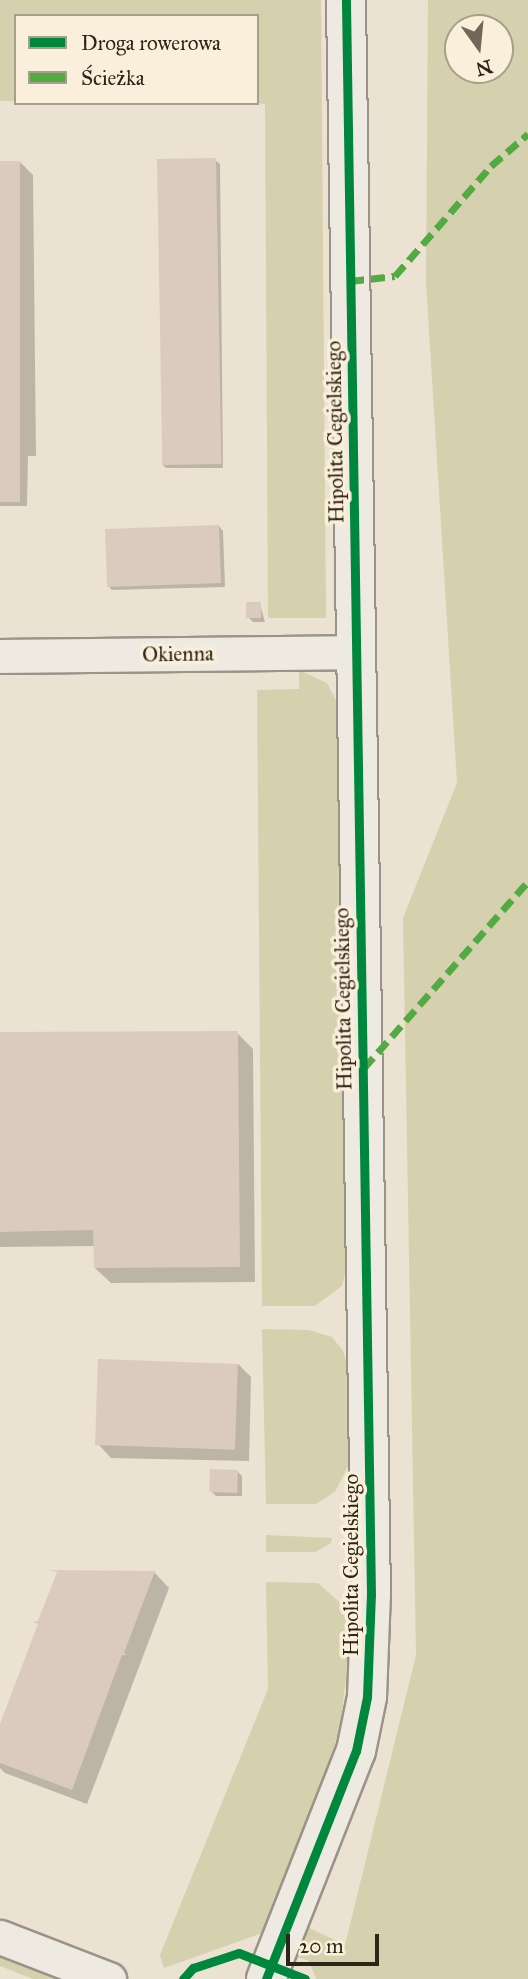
<!DOCTYPE html>
<html>
<head>
<meta charset="utf-8">
<style>
  body { margin:0 }
  #map { position:relative; width:528px; height:1979px; overflow:hidden; background:#ece2d1; font-family:"IM FELL Great Primer",serif }
  div>[style] { position:absolute }
  .green>* { inset:0; background:#d5d1ae }
  .shadow>* { inset:0; background:#0003 }
  .building>* { inset:0; background:#dacbbe; transform-origin:0 0 }
  .roads { filter:drop-shadow(2px 0 #9a9388) drop-shadow(-2px 0 #9a9388) drop-shadow(0 2px #9a9388) drop-shadow(0 -2px #9a9388) }
  .street>* { height:33px; margin:-16.5px; padding:0 16.5px; transform-origin:16.5px; border-radius:16.5px; background:#efeae1 }
  .secondary>* { height:38px; margin:-19px; padding:0 19px; transform-origin:19px; border-radius:19px; background:#efeae1 }
  .quiet>* { height:7px; margin-top:-3.5px; transform-origin:0; background:repeating-linear-gradient(90deg,#54aa42 0 14px,transparent 0 21px) }
  .cycleway>* { height:9px; margin:-4.5px; padding:0 4.5px; transform-origin:4.5px; border-radius:4.5px; background:#00873e }
  span { translate:-50% -50%; white-space:nowrap; text-align:center; line-height:1.15; -webkit-text-stroke:7px #faefda; paint-order:stroke }
  .street-label { font-size:21px; color:#2e2518 }
  .legend { position:absolute; left:14px; top:14px; width:245px; height:91px; box-sizing:border-box; background:#faefda; border:2px solid #a89e8c; margin:0; padding:9px 12px; list-style:none; font-size:21px; color:#2e2518 }
  .legend li { display:flex; align-items:center; gap:14px; height:35px }
  .legend b { width:35px; border:2px solid #a89e8c }
  .north { position:absolute; left:444px; top:14px; width:70px; height:70px; box-sizing:border-box; background:#faefda; border:2px solid #a89e8c; border-radius:50%; rotate:165deg; font-size:19px; font-weight:700; line-height:28px; text-align:center; color:#2e2518 }
  .north::after { content:''; display:block; margin:auto; width:24px; height:32px; background:#706759; clip-path:polygon(50% 0,100% 100%,50% 72%,0 100%) }
  .scale { position:absolute; left:286px; top:1934px; width:93px; height:32px; box-sizing:border-box; border:4px solid #2e2518; border-top:0; padding-left:9px; font-size:21px; line-height:24px; white-space:nowrap; color:#2e2518; -webkit-text-stroke:5px #faefda; paint-order:stroke }
</style>
</head>
<body>
<div id="map">
  <div class="green">
    <div style="clip-path:polygon(0 0,321px 0,326px 618px,268px 618px,265px 104px,257px 103px,257px 16px,16px 16px,16px 101px,0 101px)"></div>
    <div style="clip-path:polygon(evenodd,428px 0,528px 0,528px 1979px,316px 1979px,309px 1961px,295px 1956px,305px 1926px,345px 1945px,416px 1655px,403px 918px,457px 783px,426px 282px,428px 0,458px 28px,500px 28px,500px 70px,458px 70px,458px 28px)"></div>
    <div style="clip-path:polygon(299px 670px,327px 683px,339px 706px,340px 722px,346px 1270px,342px 1286px,315px 1306px,262px 1306px,257px 690px,299px 689px)"></div>
    <div style="clip-path:polygon(262px 1329px,309px 1330px,332px 1337px,343px 1351px,349px 1371px,348px 1466px,335px 1492px,316px 1504px,266px 1504px)"></div>
    <div style="clip-path:polygon(266px 1535px,332px 1538px,331px 1543px,315px 1552px,266px 1552px)"></div>
    <div style="clip-path:polygon(266px 1582px,318px 1583px,347px 1609px,351px 1637px,340px 1729px,301px 1844px,262px 1933px,164px 1968px,160px 1955px,268px 1689px)"></div>
    <div style="clip-path:polygon(0 1956px,58px 1979px,33px 1979px,0 1966px)"></div>
  </div>
  <div class="shadow">
    <div style="clip-path:polygon(215px 160px,220px 164px,223px 468px,166px 468px,162px 464px)"></div>
    <div style="clip-path:polygon(20px 162px,33px 175px,36px 456px,28px 456px,27px 506px,0 506px,0 163px)"></div>
    <div style="clip-path:polygon(219px 526px,223px 531px,225px 587px,112px 590px,107px 585px)"></div>
    <div style="clip-path:polygon(260px 604px,265px 622px,253px 622px,248px 617px)"></div>
    <div style="clip-path:polygon(237px 1033px,253px 1049px,255px 1282px,111px 1283px,95px 1268px,95px 1246px,0 1247px,0 1034px)"></div>
    <div style="clip-path:polygon(238px 1364px,251px 1377px,249px 1461px,111px 1458px,98px 1444px)"></div>
    <div style="clip-path:polygon(238px 1472px,242px 1476px,242px 1496px,216px 1496px,211px 1491px)"></div>
    <div style="clip-path:polygon(154px 1572px,169px 1588px,87px 1804px,5px 1773px,0 1768px,0 1728px)"></div>
  </div>
  <div class="building">
    <div style="left:216px;top:158px;width:306px;height:59px;rotate:89deg"></div>
    <div style="left:0;top:161px;width:20px;height:341px"></div>
    <div style="left:219px;top:525px;width:58px;height:114px;rotate:88deg"></div>
    <div style="left:246px;top:602px;width:15px;height:16px"></div>
    <div style="clip-path:polygon(238px 1031px,240px 1267px,94px 1268px,93px 1230px,0 1232px,0 1032px)"></div>
    <div style="left:98px;top:1359px;width:140px;height:86px;rotate:2deg"></div>
    <div style="left:210px;top:1469px;width:28px;height:23px;rotate:2deg"></div>
    <div style="clip-path:polygon(49px 1570px,155px 1571px,124px 1653px,127px 1655px,122px 1655px,72px 1790px,0 1763px,0 1724px,38px 1624px,33px 1622px,38px 1621px,57px 1572px)"></div>
  </div>
  <div class="roads">
    <div class="street">
      <div style="left:0;top:656px;width:355px;rotate:-0.6deg"></div>
      <div style="left:0;top:1937px;width:117px;rotate:21.1deg"></div>
    </div>
    <div class="secondary">
      <div style="left:266px;top:1979px;width:245px;rotate:-68.5deg"></div>
      <div style="left:356px;top:1751px;width:55px;rotate:-78.5deg"></div>
      <div style="left:367px;top:1697px;width:102px;rotate:-87.8deg"></div>
      <div style="left:371px;top:1595px;width:1595px;rotate:-90.9deg"></div>
    </div>
  </div>
  <div class="quiet">
    <div style="left:350px;top:281px;width:45px;rotate:-6.3deg"></div>
    <div style="left:395px;top:276px;width:146px;rotate:-48.9deg"></div>
    <div style="left:491px;top:166px;width:49px;rotate:-40.9deg"></div>
    <div style="left:364px;top:1068px;width:249px;rotate:-48.7deg"></div>
  </div>
  <div class="cycleway">
    <div style="left:183px;top:1979px;width:15px;rotate:-48deg"></div>
    <div style="left:193px;top:1968px;width:48px;rotate:-18.1deg"></div>
    <div style="left:239px;top:1953px;width:71px;rotate:21.5deg"></div>
    <div style="left:266px;top:1979px;width:245px;rotate:-68.5deg"></div>
    <div style="left:356px;top:1751px;width:55px;rotate:-78.5deg"></div>
    <div style="left:367px;top:1697px;width:102px;rotate:-87.8deg"></div>
    <div style="left:371px;top:1595px;width:1595px;rotate:-90.9deg"></div>
  </div>
  <div class="street-label">
    <span style="left:335px;top:432px;rotate:-91deg">Hipolita Cegielskiego</span>
    <span style="left:178px;top:654px;rotate:-1deg">Okienna</span>
    <span style="left:343px;top:999px;rotate:-91deg">Hipolita Cegielskiego</span>
    <span style="left:351px;top:1565px;rotate:-90deg">Hipolita Cegielskiego</span>
  </div>
  <ul class="legend">
  <li><b style="height:9px;background:#00873e"></b>Droga rowerowa</li>
  <li><b style="height:9px;background:#54aa42"></b>Ścieżka</li>
  </ul>
  <div class="north">N</div>
  <div class="scale">20 m</div>
</div>
</body>
</html>
